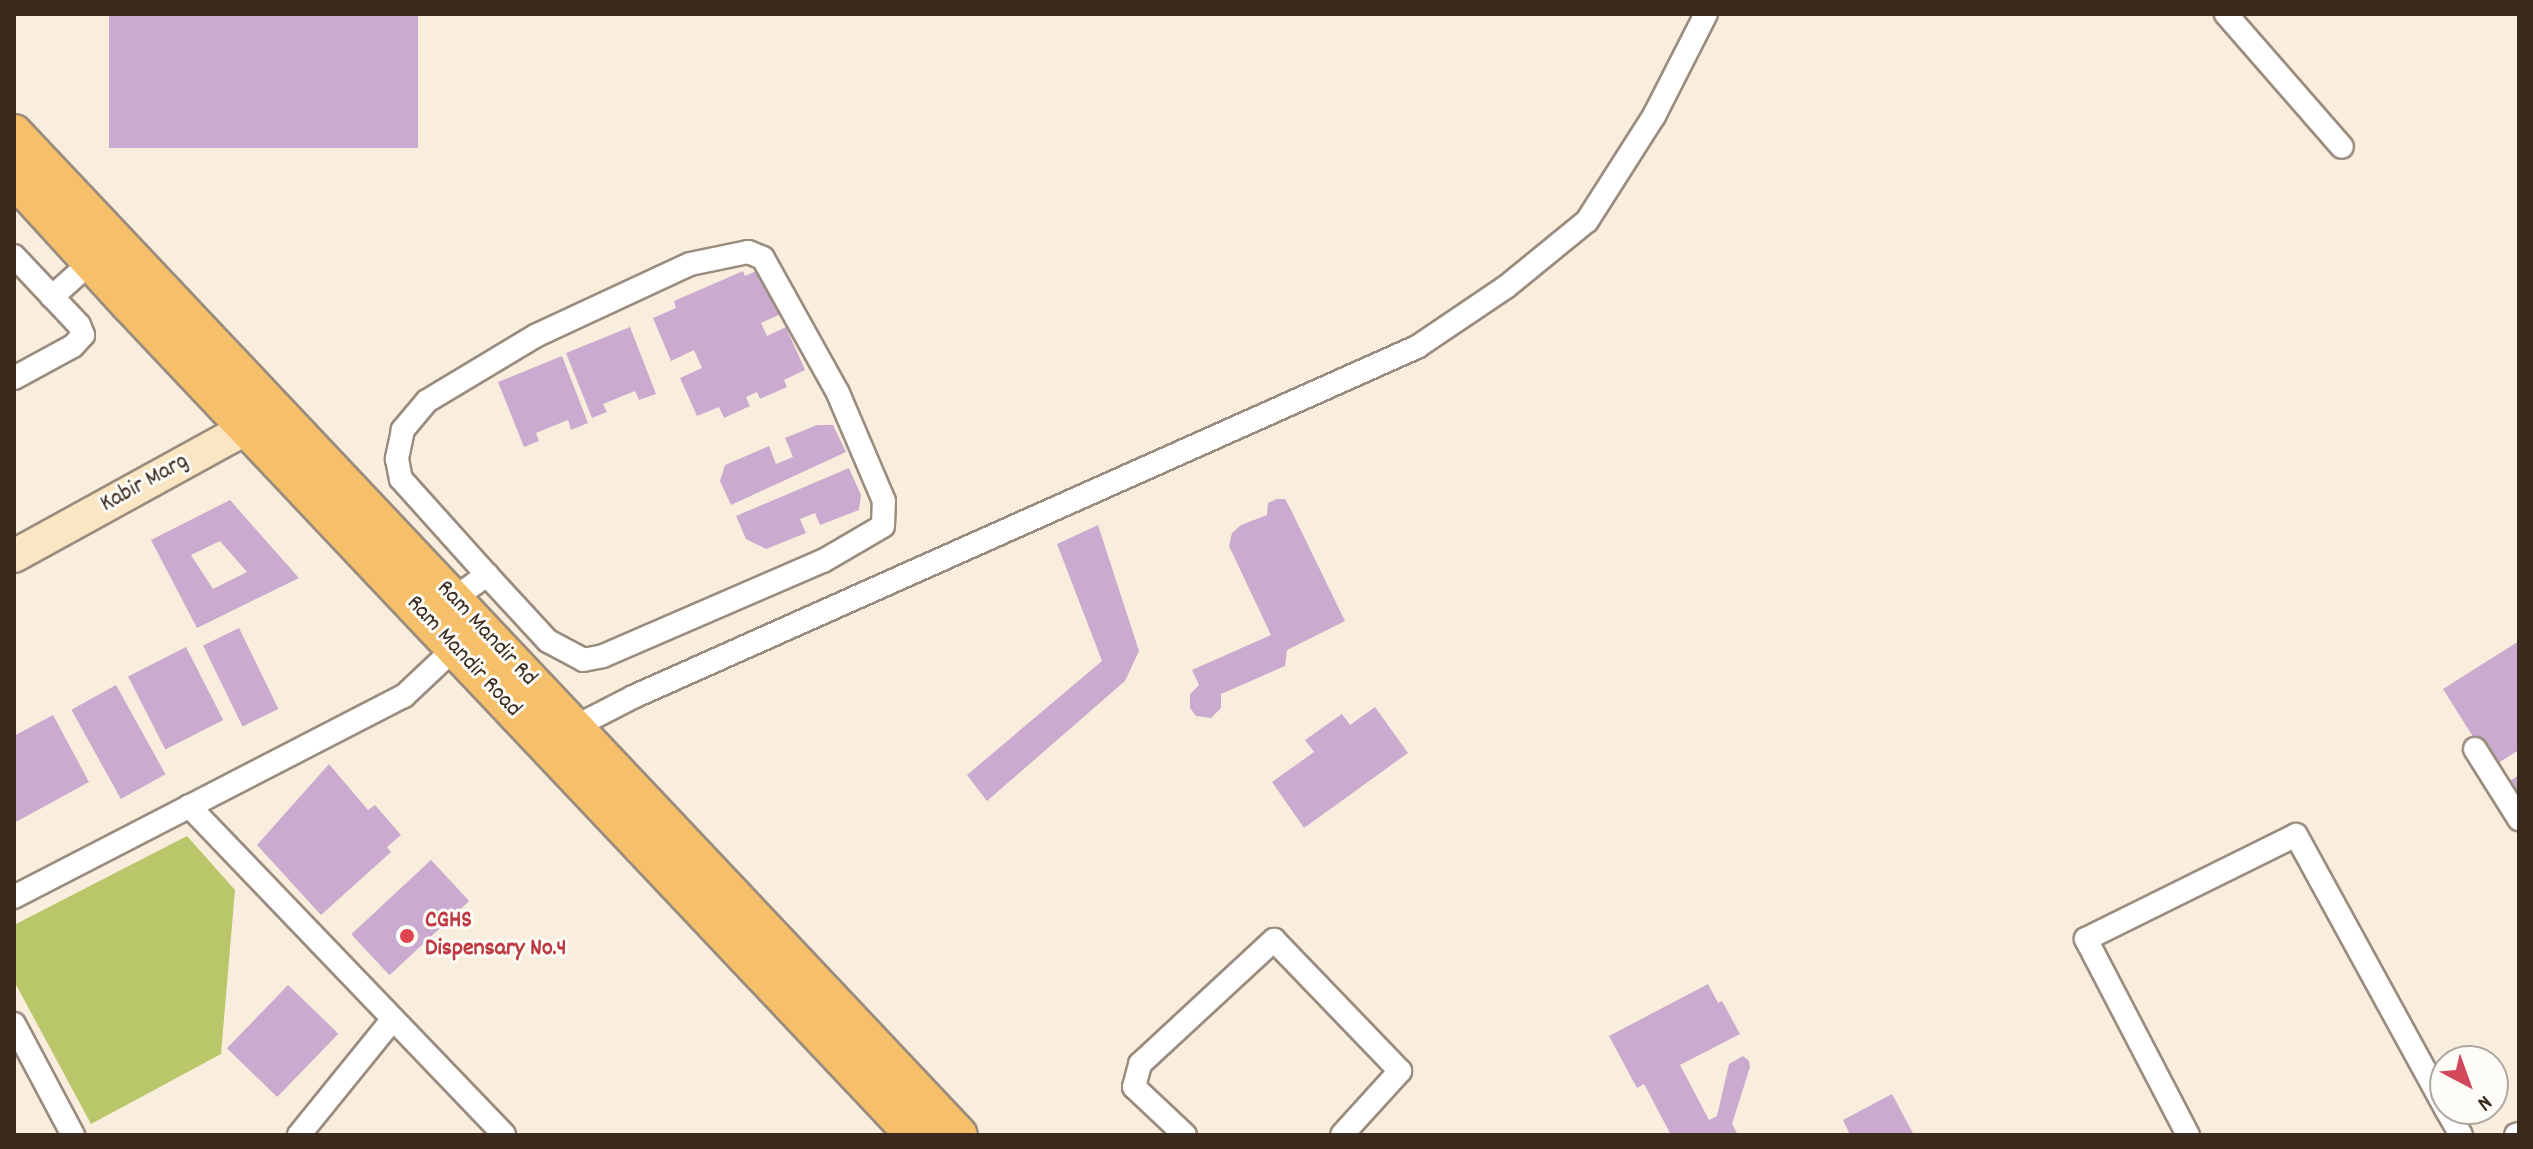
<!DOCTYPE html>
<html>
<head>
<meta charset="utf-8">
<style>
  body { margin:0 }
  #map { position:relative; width:2533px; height:1149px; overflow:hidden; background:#f9eede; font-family:Dekko,sans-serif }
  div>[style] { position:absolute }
  .green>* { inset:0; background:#b9c76a }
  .building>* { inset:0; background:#cbaacf; transform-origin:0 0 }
  .roads { filter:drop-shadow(2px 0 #9a8c7e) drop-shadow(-2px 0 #9a8c7e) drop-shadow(0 2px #9a8c7e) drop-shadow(0 -2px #9a8c7e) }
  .street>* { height:22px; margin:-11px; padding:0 11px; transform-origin:11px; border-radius:11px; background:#fff }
  .secondary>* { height:32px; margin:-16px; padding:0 16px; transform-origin:16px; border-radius:16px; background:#fbe6c4 }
  .primary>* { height:36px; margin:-18px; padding:0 18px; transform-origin:18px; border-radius:18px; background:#f6c06b }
  .dots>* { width:22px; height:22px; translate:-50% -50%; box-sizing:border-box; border:4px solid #fdfcf7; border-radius:50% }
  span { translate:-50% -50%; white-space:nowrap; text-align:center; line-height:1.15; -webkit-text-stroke:6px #fdfcf7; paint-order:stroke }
  .street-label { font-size:24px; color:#3b2a1e }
  .health-label { font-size:24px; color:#be3a42; font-weight:700 }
  .left { translate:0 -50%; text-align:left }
  .frame { position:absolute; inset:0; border:16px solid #3b2a1e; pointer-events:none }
  .north { position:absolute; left:2429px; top:1045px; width:80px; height:80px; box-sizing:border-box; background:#fdfcf7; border:2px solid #afa8a0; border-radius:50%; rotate:139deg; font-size:22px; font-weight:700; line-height:32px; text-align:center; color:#3b2a1e }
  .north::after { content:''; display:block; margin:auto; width:28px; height:36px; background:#d1495b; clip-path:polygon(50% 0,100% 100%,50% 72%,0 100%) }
</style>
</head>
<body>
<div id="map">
  <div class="green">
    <div style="clip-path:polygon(187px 836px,235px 890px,221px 1054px,91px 1124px,14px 981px,14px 925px)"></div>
  </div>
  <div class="building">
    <div style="left:109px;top:14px;width:309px;height:134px"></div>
    <div style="clip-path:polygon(761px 269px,781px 314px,761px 323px,767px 336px,786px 327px,805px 370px,784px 380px,787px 387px,760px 399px,757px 392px,746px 397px,750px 406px,724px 418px,719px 407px,697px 416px,680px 378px,702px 368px,694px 350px,671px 361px,653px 318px,676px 308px,674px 301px,743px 271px,745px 276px)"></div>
    <div style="clip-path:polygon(630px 327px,656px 394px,639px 400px,635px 391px,603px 404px,607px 412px,592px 418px,566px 353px)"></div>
    <div style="clip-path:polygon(562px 356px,588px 423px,571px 430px,568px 420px,536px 433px,539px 441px,524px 447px,498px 382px)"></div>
    <div style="clip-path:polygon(817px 425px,833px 425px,846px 452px,731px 505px,720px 481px,725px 465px,769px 446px,776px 464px,793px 457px,785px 438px)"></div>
    <div style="clip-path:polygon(849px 468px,861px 495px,859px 510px,820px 525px,815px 513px,800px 519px,806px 533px,766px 549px,746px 539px,736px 516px)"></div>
    <div style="clip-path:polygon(1277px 499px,1285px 499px,1291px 510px,1345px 621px,1287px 650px,1285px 666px,1221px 694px,1221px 708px,1211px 718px,1196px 716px,1190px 708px,1190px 694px,1199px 685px,1192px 670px,1271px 635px,1229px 546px,1232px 533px,1241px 525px,1267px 515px,1268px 503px)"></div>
    <div style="clip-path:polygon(evenodd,230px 500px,299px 578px,197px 628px,151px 540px,230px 500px,220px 541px,247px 572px,213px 589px,191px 555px,220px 541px)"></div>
    <div style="clip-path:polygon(1098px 525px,1139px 651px,1125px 681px,987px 801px,967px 775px,1102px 661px,1057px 544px)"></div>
    <div style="left:239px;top:628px;width:90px;height:40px;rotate:64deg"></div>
    <div style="clip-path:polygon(2519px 641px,2519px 750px,2492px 767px,2443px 689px)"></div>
    <div style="left:186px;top:647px;width:82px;height:65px;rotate:63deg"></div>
    <div style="left:116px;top:685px;width:102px;height:51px;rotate:61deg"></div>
    <div style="clip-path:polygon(1375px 707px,1408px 753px,1304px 828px,1272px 782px,1314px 752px,1305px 740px,1342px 714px,1350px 725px)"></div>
    <div style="clip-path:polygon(53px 715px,89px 782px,14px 823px,14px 736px)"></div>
    <div style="clip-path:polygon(329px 764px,368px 810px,375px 805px,401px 835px,387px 847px,391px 852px,321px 915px,257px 845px)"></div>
    <div style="clip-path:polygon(2519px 775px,2519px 800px,2508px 782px)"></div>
    <div style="left:431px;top:860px;width:56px;height:109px;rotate:47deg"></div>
    <div style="clip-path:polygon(1708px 984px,1718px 1003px,1722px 1001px,1740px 1034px,1680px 1065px,1709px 1120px,1717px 1116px,1729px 1064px,1743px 1056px,1749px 1061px,1750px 1067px,1732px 1124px,1738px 1135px,1671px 1135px,1644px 1084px,1637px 1088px,1609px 1036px)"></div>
    <div style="left:288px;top:985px;width:70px;height:88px;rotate:44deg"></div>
    <div style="clip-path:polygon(1892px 1094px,1914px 1135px,1850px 1135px,1843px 1120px)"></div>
  </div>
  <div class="roads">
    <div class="street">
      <div style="left:2226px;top:14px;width:176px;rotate:48.9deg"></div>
      <div style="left:14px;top:256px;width:95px;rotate:46.7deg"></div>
      <div style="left:79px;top:325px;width:11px;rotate:68deg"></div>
      <div style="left:83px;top:335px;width:15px;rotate:132deg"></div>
      <div style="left:73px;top:346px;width:67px;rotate:151.5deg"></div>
      <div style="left:52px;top:297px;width:52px;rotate:-41.9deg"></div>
      <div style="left:453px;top:599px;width:42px;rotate:-35.2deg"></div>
      <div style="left:487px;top:575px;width:90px;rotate:47.3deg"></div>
      <div style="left:548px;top:641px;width:40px;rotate:28deg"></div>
      <div style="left:583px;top:660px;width:20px;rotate:-11deg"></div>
      <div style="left:603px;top:656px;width:240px;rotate:-23.4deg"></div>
      <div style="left:823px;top:561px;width:69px;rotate:-30.3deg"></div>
      <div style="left:883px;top:526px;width:25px;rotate:-88deg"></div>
      <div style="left:884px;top:501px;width:117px;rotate:-113.1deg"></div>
      <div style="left:838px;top:393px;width:154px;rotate:-119.1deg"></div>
      <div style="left:763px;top:258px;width:16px;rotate:-158deg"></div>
      <div style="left:748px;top:252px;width:59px;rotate:168.3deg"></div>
      <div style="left:690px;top:264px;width:169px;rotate:155.1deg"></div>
      <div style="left:537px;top:335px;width:128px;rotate:149deg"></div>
      <div style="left:427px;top:401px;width:38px;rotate:130deg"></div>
      <div style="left:403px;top:430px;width:30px;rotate:102deg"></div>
      <div style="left:397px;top:459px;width:20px;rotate:79deg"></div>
      <div style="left:401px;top:479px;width:129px;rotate:48.1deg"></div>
      <div style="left:565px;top:732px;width:76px;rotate:-27.2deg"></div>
      <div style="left:633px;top:697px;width:859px;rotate:-24.06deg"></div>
      <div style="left:1417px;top:347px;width:107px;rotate:-34deg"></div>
      <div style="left:1506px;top:287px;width:104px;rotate:-39.2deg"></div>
      <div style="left:1587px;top:221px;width:125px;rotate:-57.5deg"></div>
      <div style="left:1654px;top:116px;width:114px;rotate:-63deg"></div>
      <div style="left:2475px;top:749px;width:83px;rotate:57.8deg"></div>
      <div style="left:189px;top:806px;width:455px;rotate:46.2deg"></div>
      <div style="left:14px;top:897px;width:439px;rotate:-27.3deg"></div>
      <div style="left:404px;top:696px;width:71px;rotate:-43.3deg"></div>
      <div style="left:14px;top:1024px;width:126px;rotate:62deg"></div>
      <div style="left:2446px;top:1109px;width:30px;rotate:60deg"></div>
      <div style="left:299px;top:1135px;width:149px;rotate:-51deg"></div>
      <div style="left:1185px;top:1135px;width:70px;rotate:-136.7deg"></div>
      <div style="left:1134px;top:1087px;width:24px;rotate:-75deg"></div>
      <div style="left:1140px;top:1064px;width:183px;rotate:-42.8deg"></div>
      <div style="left:1274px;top:940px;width:182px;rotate:46.1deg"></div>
      <div style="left:1400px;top:1071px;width:86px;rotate:132.2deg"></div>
      <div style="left:2188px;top:1135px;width:221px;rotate:-117.5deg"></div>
      <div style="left:2086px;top:939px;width:234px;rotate:-26.3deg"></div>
      <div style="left:2296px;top:835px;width:310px;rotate:61.3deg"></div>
      <div style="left:2516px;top:1135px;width:3px;rotate:-18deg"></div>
    </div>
    <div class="secondary">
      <div style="left:14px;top:556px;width:289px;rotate:-28.8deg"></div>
    </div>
    <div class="primary">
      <div style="left:14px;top:133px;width:1377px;rotate:46.68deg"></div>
      <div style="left:14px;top:178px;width:171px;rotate:47.6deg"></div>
      <div style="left:129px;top:304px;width:1143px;rotate:46.63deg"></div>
    </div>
  </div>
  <div class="dots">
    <div style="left:407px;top:936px;background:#e0444e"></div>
  </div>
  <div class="street-label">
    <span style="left:145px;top:484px;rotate:-29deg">Kabir Marg</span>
    <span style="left:486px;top:634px;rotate:47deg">Ram Mandir Rd</span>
    <span style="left:463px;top:657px;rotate:47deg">Ram Mandir Road</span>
  </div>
  <div class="health-label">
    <span class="left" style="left:425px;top:936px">CGHS<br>Dispensary No.4</span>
  </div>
  <div class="frame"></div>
  <div class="north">N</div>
</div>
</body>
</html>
